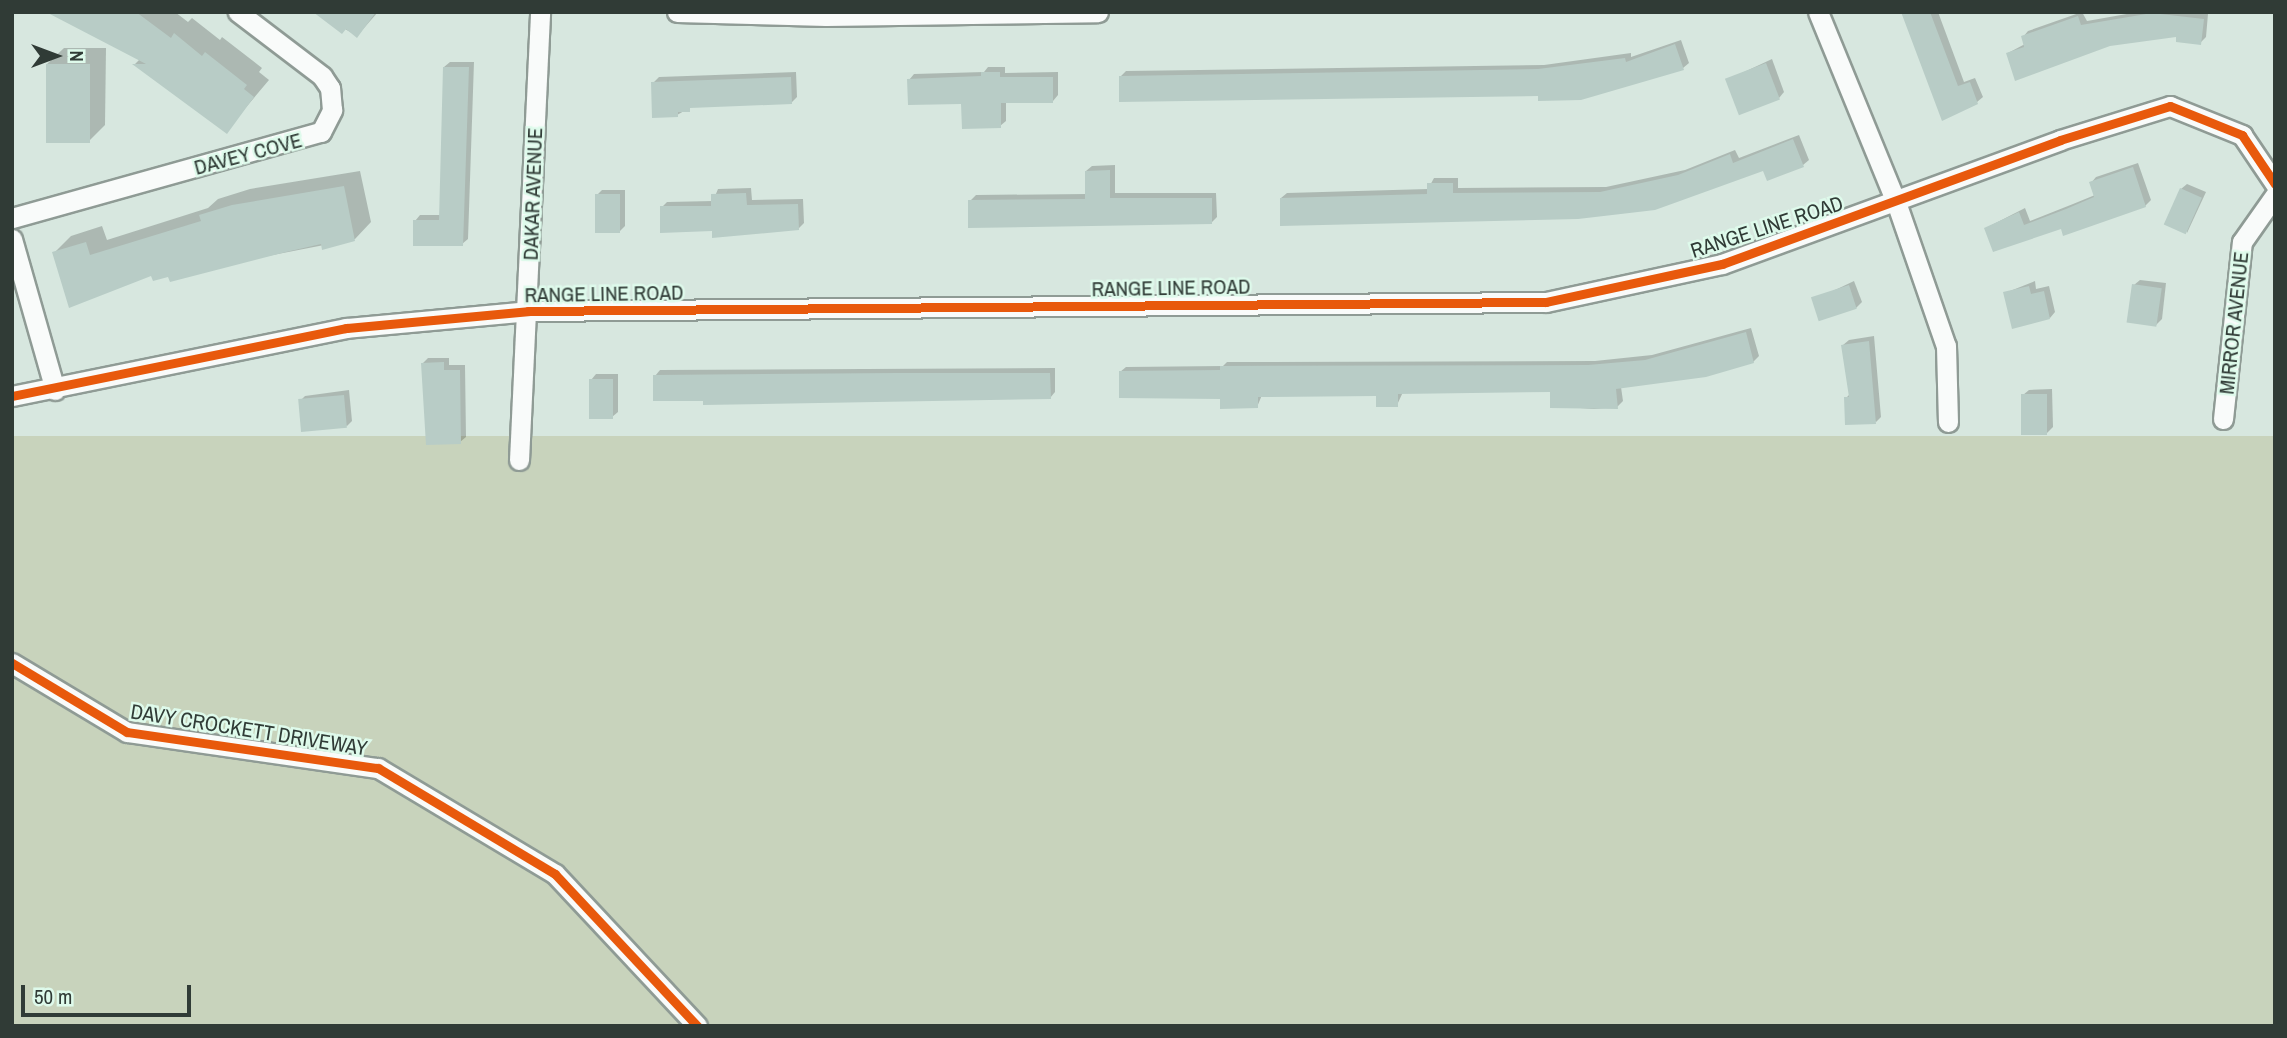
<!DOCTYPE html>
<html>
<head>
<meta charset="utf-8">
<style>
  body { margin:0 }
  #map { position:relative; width:2287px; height:1038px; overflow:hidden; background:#d7e7df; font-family:"Archivo Narrow",sans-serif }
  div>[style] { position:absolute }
  .green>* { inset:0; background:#c8d3bc; transform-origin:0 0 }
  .shadow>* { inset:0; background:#0003 }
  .building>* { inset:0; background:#b8ccc6; transform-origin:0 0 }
  .roads { filter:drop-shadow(2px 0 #8f9b95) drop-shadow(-2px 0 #8f9b95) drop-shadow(0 2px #8f9b95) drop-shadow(0 -2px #8f9b95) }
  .minor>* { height:19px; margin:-9.5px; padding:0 9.5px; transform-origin:9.5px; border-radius:9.5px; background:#f9fbfa }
  .cycleway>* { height:9px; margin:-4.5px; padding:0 4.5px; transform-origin:4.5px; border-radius:4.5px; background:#e8590c }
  span { translate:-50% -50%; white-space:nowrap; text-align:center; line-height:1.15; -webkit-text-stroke:5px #defaeb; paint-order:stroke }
  .street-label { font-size:21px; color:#303b36 }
  .frame { position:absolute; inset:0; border:14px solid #303b36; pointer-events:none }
  .north { position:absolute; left:21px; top:21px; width:70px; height:70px; -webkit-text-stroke:5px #defaeb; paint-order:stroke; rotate:90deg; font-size:19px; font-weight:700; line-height:28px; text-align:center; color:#303b36 }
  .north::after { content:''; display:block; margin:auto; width:24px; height:32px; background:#303b36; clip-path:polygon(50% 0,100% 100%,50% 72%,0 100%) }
  .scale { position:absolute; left:21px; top:985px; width:170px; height:32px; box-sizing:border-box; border:4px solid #303b36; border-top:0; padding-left:9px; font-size:21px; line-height:24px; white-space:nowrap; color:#303b36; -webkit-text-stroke:5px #defaeb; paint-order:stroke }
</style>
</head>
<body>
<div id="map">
  <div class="green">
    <div style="left:2275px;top:436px;width:590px;height:2263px;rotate:90deg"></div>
  </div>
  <div class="shadow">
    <div style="clip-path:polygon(49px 12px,175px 12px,188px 22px,192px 18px,220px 40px,222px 37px,262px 68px,259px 72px,269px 80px,226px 131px,135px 64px,140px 59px)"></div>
    <div style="clip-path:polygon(316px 12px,378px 12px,357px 36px)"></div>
    <div style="clip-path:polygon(1905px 12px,1938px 12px,1964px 82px,1975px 78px,1983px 97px,1977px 102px,1968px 108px)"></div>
    <div style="clip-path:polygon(2082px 12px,2087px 21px,2138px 12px,2208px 14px,2206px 37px,2200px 43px,2177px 35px,2008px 53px,2025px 44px,2023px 37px,2028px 31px)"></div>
    <div style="clip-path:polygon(1681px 40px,1689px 63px,1683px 68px,1581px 98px,1121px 76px,1126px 71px,1544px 65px,1631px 53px,1631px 57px)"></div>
    <div style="clip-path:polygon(64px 48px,106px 48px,105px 125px,89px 141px,47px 64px)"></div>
    <div style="clip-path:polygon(1772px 59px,1784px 92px,1779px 98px,1727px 80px)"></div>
    <div style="clip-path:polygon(450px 62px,474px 62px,468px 239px,462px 244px,415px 221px,420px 215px,441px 215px,444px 67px)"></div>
    <div style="clip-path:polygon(988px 67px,1005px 67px,1005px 73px,1058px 72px,1058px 95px,1053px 101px,1006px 102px,1006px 121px,1000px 126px,963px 103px,909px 80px,914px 74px,984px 72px)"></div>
    <div style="clip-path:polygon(796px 72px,797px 97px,791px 103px,693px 106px,677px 115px,653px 83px,659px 77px)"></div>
    <div style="clip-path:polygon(1799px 135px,1809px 160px,1803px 165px,1764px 169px,1654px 208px,1281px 198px,1287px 193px,1428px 189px,1434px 178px,1458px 178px,1458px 188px,1606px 187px,1685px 170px,1735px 150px,1739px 158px)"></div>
    <div style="clip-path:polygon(2138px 163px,2151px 200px,2145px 206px,2062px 227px,1986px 228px,2025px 208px,2030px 221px,2073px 204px,2095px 195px,2091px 183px,2096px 177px)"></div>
    <div style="clip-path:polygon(1115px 165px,1115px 193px,1216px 193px,1217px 217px,1211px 223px,970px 201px,976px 195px,1087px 194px,1086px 171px,1092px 166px)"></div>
    <div style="clip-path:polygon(360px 171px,371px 222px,355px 239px,170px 275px,54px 253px,71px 236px,102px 226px,107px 240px,208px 208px,218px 199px,250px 189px)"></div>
    <div style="clip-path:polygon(2187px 184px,2206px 192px,2187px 233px,2181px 189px)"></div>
    <div style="clip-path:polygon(751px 188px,752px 200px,803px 199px,804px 223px,798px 229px,714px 230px,662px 207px,667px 202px,713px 201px,718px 189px)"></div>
    <div style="clip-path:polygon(602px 190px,625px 190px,625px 226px,620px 231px,597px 195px)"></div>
    <div style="clip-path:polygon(2140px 280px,2166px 283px,2162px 319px,2156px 325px,2134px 285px)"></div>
    <div style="clip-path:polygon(1854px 281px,1862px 302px,1856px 308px,1814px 300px)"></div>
    <div style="clip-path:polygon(2035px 281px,2036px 289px,2049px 286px,2055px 312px,2050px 318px,2005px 293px)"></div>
    <div style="clip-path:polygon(1751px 328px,1759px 356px,1753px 362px,1621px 387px,1623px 401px,1617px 407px,1594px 409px,1552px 406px,1552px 390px,1403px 392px,1397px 405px,1377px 394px,1262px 395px,1257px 407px,1120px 372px,1126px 367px,1223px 366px,1227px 362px,1595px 361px,1652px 355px)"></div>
    <div style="clip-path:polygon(1874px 336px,1881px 417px,1876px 422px,1846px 398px,1850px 394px,1843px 345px,1849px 340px)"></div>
    <div style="clip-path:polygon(428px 358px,449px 358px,449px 365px,465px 365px,466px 437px,460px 442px,423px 363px)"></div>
    <div style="clip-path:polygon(1055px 368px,1055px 392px,1050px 398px,705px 399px,655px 376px,660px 370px)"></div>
    <div style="clip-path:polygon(596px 374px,618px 374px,618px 412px,612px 417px,591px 380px)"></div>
    <div style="clip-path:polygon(2052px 389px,2053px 427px,2047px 433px,2023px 395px,2029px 390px)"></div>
    <div style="clip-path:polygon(349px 390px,352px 421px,347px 426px,300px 401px,305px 396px)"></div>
  </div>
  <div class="building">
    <div style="clip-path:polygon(46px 12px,136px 12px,171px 38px,174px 33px,202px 56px,205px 52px,247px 85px,244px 89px,254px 97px,227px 134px,132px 64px,146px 64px)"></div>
    <div style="clip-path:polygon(313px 12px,376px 12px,357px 38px,346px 29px,342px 34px)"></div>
    <div style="clip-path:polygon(1901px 12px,1930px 12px,1958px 86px,1970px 82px,1978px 104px,1942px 121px)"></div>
    <div style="clip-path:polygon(2152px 13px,2204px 19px,2201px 45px,2176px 42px,2176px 37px,2110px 46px,2015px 81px,2006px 53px,2024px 47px,2021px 36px,2078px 16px,2081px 25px)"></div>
    <div style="clip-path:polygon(1675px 44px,1684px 70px,1581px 100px,1538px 101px,1538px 96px,1119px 102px,1119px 76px,1538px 69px,1625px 58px,1626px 62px)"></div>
    <div style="left:1766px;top:63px;width:39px;height:44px;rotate:69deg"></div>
    <div style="left:46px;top:64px;width:44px;height:79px"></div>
    <div style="clip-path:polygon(443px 67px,469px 67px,463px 246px,413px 246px,413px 220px,439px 220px)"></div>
    <div style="clip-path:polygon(981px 72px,1000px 72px,1000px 77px,1053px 77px,1053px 103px,1001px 103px,1001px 128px,962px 129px,961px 104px,908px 105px,907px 79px,981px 76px)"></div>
    <div style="clip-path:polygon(791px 77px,792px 104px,690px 108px,690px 112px,678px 112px,678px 117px,652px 118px,651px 82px)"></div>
    <div style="clip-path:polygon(1793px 139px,1804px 167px,1767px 181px,1763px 171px,1655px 210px,1578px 219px,1280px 226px,1280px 198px,1427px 194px,1427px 183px,1453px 183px,1453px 193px,1600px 192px,1678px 175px,1730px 154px,1733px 163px)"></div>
    <div style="clip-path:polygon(2133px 167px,2146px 207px,2063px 236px,2061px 229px,1993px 252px,1984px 228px,2019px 212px,2024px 225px,2066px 209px,2094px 197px,2089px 182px)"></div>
    <div style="clip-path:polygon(1110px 170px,1110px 198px,1212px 198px,1212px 224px,968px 228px,968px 200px,1085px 199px,1085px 171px)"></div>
    <div style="clip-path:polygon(344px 186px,355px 241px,322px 250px,321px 244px,286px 252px,170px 282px,168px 277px,153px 281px,151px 276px,69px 308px,52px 252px,86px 242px,90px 255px,201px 221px,199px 215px,232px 205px)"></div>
    <div style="left:2180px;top:188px;width:24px;height:40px;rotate:24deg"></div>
    <div style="clip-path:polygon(746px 193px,747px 205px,798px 204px,799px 230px,712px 238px,712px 231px,660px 233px,660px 206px,711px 206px,711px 194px)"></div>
    <div style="left:595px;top:194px;width:25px;height:39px"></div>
    <div style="left:2132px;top:284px;width:30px;height:39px;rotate:8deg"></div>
    <div style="left:1849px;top:285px;width:25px;height:40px;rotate:72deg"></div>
    <div style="clip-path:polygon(2029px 286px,2031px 294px,2044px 291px,2050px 319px,2012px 329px,2003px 292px)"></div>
    <div style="clip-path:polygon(1746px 332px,1754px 363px,1706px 377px,1616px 389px,1618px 409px,1550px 408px,1550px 392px,1398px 394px,1398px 407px,1376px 407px,1376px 396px,1258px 397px,1258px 408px,1220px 409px,1220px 399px,1119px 398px,1119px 371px,1220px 370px,1220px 366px,1588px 365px,1645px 360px)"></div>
    <div style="clip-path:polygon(1869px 341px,1876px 424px,1845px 425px,1844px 397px,1849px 397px,1841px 345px)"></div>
    <div style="clip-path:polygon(444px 362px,444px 370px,460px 370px,461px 444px,426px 445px,421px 363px)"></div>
    <div style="clip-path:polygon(897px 373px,1050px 373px,1051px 399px,703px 405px,703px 401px,653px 401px,653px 375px)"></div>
    <div style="left:589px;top:379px;width:24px;height:40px"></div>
    <div style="left:2021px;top:394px;width:26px;height:41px"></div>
    <div style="left:344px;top:395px;width:33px;height:46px;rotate:85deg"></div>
  </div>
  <div class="roads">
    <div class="minor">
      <div style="left:677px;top:12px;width:149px;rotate:1.5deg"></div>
      <div style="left:826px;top:16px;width:272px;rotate:-0.8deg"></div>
      <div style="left:1818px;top:12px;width:205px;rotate:67.7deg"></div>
      <div style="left:1896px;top:202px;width:152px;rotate:70.9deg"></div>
      <div style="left:1946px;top:346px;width:76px;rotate:88.5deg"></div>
      <div style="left:12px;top:218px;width:321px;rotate:-15.6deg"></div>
      <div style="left:321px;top:132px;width:25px;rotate:-63deg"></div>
      <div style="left:332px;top:110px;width:22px;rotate:-95deg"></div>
      <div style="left:330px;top:88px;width:14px;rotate:-124deg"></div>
      <div style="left:322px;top:76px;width:106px;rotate:-142.7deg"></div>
      <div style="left:12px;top:239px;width:157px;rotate:74.1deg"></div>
      <div style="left:12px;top:396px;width:341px;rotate:-11.5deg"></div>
      <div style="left:346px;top:328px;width:183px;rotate:-5.3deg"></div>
      <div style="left:528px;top:311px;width:1018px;rotate:-0.51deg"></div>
      <div style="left:1546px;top:302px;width:180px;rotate:-12.2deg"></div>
      <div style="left:1722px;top:264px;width:360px;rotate:-20.1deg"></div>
      <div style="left:2060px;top:140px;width:115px;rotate:-17.2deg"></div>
      <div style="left:2170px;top:106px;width:78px;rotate:21.9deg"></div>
      <div style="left:2242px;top:135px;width:59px;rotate:56deg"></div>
      <div style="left:2223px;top:419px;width:178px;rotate:-83.9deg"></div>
      <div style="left:2242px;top:242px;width:57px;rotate:-54.9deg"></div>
      <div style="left:519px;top:460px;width:448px;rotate:-87.3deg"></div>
      <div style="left:12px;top:663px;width:134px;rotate:31deg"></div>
      <div style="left:127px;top:732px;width:254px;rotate:8.2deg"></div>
      <div style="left:378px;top:768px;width:206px;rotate:30.9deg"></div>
      <div style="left:555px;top:874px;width:208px;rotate:46.9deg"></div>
    </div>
  </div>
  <div class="cycleway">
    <div style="left:12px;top:396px;width:341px;rotate:-11.5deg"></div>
    <div style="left:346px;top:328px;width:183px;rotate:-5.3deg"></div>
    <div style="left:528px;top:311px;width:1018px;rotate:-0.51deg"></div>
    <div style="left:1546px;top:302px;width:180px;rotate:-12.2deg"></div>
    <div style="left:1722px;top:264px;width:360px;rotate:-20.1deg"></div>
    <div style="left:2060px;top:140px;width:115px;rotate:-17.2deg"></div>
    <div style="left:2170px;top:106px;width:78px;rotate:21.9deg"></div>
    <div style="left:2242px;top:135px;width:59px;rotate:56deg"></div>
    <div style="left:12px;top:663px;width:134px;rotate:31deg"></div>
    <div style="left:127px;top:732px;width:254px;rotate:8.2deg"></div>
    <div style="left:378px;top:768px;width:206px;rotate:30.9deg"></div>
    <div style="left:555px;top:874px;width:208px;rotate:46.9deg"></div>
  </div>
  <div class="street-label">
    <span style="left:248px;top:154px;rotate:-15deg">DAVEY COVE</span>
    <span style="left:533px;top:194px;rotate:-88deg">DAKAR AVENUE</span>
    <span style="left:1767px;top:227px;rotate:-18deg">RANGE LINE ROAD</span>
    <span style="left:1171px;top:288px;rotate:-1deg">RANGE LINE ROAD</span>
    <span style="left:604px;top:294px;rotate:-1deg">RANGE LINE ROAD</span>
    <span style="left:2234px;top:323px;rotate:-84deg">MIRROR AVENUE</span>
    <span style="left:249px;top:730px;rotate:9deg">DAVY CROCKETT DRIVEWAY</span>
  </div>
  <div class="frame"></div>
  <div class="north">N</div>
  <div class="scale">50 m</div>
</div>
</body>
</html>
